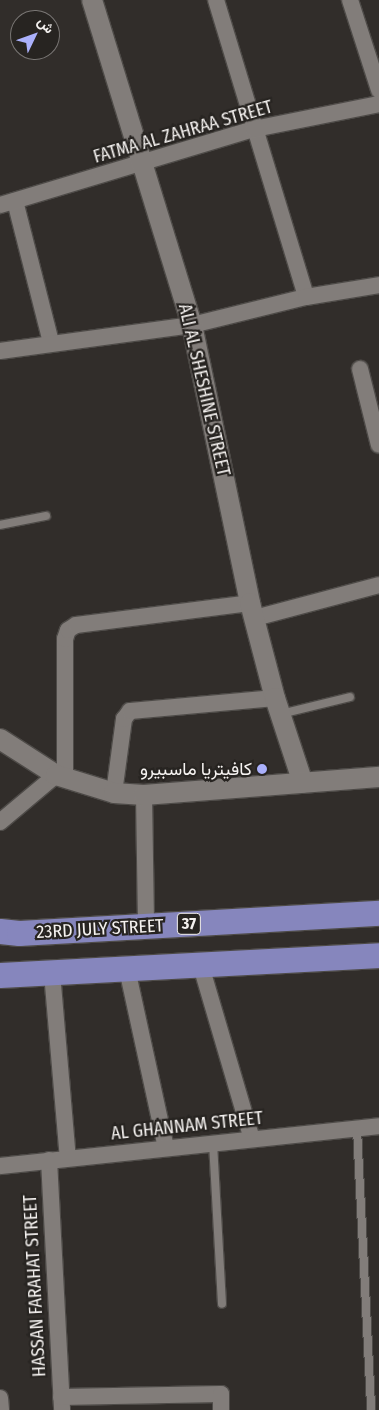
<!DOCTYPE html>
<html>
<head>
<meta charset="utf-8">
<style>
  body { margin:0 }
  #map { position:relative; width:379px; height:1410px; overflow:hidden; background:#312d2a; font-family:"Fira Sans Condensed",Vazirmatn,sans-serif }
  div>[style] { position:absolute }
  .roads { filter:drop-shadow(1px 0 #4e4b48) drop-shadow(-1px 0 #4e4b48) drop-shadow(0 1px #4e4b48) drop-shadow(0 -1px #4e4b48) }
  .service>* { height:8px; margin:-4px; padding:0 4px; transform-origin:4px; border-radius:4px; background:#827d7a }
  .minor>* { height:16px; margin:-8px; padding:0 8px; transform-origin:8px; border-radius:8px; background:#827d7a }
  .tertiary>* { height:20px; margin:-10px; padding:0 10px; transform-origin:10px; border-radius:10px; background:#827d7a }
  .primary>* { height:25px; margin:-12.5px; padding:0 12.5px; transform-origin:12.5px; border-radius:12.5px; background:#8686bd }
  .dots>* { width:14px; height:14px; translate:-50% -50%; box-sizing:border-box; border:2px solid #272421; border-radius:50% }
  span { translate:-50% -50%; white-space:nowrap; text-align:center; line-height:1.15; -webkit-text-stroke:4.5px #272421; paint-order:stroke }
  .shield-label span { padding:1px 4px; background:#272421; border:1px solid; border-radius:4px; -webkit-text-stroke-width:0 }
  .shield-label { font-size:16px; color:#f5f2f0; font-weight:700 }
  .street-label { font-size:18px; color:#f5f2f0 }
  .poi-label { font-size:18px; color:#f5f2f0 }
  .right { translate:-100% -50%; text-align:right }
  .north { position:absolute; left:10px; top:10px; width:50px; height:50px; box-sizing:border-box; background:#272421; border:1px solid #797674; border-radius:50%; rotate:48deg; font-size:14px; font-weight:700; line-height:20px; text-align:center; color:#f5f2f0 }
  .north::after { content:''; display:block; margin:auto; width:18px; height:22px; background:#aab0fb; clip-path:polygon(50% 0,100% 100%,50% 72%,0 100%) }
</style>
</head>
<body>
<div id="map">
  <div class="roads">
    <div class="service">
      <div style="left:0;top:525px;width:47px;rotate:-11.1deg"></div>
      <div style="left:281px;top:714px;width:71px;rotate:-13.8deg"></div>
      <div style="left:357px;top:1129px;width:281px;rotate:87.1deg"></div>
      <div style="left:213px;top:1143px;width:161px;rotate:86.8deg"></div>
    </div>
    <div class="minor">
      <div style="left:216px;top:0;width:310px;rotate:73.1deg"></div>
      <div style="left:350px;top:0;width:95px;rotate:72.1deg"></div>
      <div style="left:15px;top:201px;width:146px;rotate:75.7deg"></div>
      <div style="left:0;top:205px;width:265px;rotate:-16.7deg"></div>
      <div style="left:254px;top:129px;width:127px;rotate:-11.3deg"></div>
      <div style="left:0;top:351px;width:194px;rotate:-7.7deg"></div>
      <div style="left:192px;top:325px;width:117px;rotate:-13.8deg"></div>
      <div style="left:306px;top:297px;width:74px;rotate:-9.3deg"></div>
      <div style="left:360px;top:369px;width:78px;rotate:76deg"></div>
      <div style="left:255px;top:618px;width:128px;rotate:-14.9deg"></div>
      <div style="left:65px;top:778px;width:139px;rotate:-90deg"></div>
      <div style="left:65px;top:639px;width:9px;rotate:-72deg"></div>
      <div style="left:68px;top:630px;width:9px;rotate:-32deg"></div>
      <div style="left:76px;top:625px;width:175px;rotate:-7.2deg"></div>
      <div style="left:114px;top:793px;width:75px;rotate:-82.3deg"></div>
      <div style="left:124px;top:719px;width:10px;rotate:-53deg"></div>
      <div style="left:130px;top:711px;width:146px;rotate:-5.1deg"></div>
      <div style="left:144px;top:795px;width:131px;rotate:89.1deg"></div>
      <div style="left:0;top:822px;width:73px;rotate:-40deg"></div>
      <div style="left:201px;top:966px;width:180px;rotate:73.6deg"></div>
      <div style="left:127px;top:969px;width:183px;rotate:77.7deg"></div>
      <div style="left:52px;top:973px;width:186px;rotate:85.1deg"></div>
      <div style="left:49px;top:1160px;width:250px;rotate:87deg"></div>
      <div style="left:0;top:1166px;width:381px;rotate:-6deg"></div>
      <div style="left:61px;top:1397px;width:160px;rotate:-1.1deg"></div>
      <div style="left:221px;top:1394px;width:16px;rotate:90deg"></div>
      <div style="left:0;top:1398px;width:12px;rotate:85deg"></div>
    </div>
    <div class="tertiary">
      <div style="left:92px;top:0;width:340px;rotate:72.9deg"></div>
      <div style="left:192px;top:325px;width:284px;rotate:78.2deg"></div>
      <div style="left:250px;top:603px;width:98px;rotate:75.3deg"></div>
      <div style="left:275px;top:698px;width:89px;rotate:71.8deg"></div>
      <div style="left:0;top:739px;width:67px;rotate:32.7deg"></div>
      <div style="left:56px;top:775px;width:61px;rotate:17.2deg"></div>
      <div style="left:114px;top:793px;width:30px;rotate:4deg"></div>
      <div style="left:144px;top:795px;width:236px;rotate:-4.4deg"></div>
    </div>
    <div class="primary">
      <div style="left:0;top:931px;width:19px;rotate:6deg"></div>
      <div style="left:19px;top:933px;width:361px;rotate:-3.2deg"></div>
      <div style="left:0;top:975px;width:380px;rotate:-3deg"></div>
    </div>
  </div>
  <div class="dots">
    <div style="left:262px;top:769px;background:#aab0fb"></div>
  </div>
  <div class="shield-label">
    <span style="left:189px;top:924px">37</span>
  </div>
  <div class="street-label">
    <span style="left:183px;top:132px;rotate:-16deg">FATMA AL ZAHRAA STREET</span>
    <span style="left:204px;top:390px;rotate:77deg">ALI AL SHESHINE STREET</span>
    <span style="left:100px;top:929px;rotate:-3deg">23RD JULY STREET</span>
    <span style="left:187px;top:1126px;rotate:-6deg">AL GHANNAM STREET</span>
    <span style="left:35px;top:1286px;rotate:-93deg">HASSAN FARAHAT STREET</span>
  </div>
  <div class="poi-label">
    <span class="right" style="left:252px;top:769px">كافيتريا ماسبيرو</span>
  </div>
  <div class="north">ش</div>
</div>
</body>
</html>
